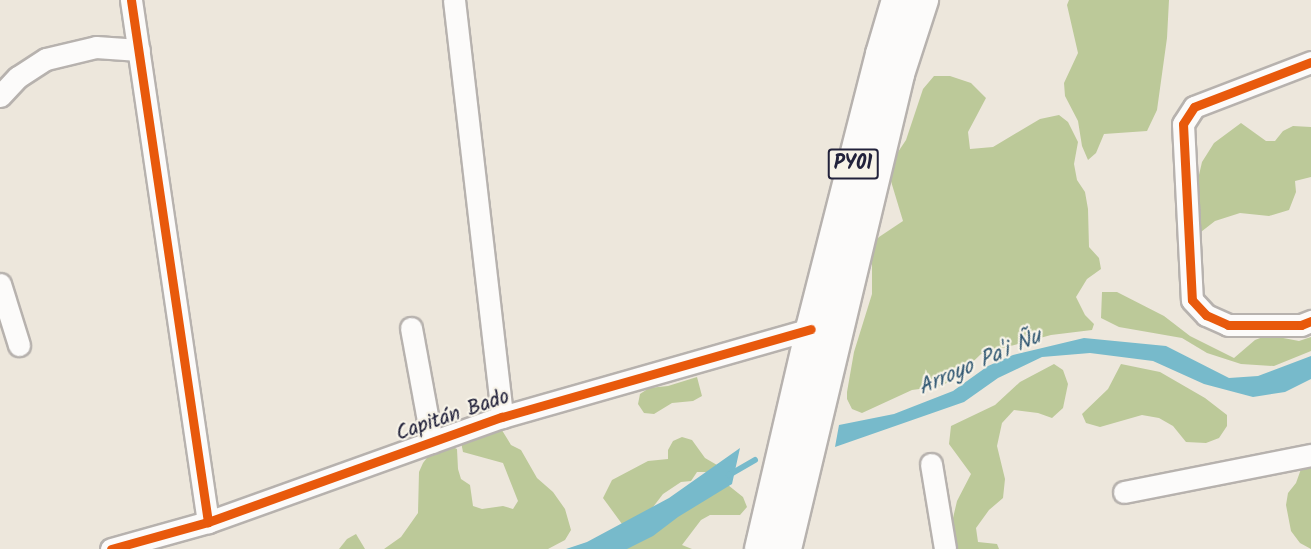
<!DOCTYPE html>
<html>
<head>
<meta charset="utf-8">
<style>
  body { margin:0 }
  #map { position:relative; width:1311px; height:549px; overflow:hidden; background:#ede7dc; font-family:Kalam,sans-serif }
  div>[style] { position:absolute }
  .forest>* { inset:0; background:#bcc999 }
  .water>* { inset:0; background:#77bacb }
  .stream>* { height:6px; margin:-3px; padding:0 3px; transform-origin:3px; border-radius:3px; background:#77bacb }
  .roads { filter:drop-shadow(2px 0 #b7b2ae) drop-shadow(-2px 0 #b7b2ae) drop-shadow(0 2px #b7b2ae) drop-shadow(0 -2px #b7b2ae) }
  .minor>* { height:21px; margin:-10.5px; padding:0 10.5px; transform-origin:10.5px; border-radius:10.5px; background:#fcfbfa }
  .highway>* { height:30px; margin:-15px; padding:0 15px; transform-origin:15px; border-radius:15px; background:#fcfbfa }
  .cycleway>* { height:9px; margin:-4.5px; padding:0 4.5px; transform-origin:4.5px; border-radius:4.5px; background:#e8590c }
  span { translate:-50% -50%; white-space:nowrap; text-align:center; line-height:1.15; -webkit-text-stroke:4.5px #f7f3e8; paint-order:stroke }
  .shield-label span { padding:2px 4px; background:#f7f3e8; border:2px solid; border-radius:4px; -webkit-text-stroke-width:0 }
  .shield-label { font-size:20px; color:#22223b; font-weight:700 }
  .street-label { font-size:21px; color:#22223b }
  .water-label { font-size:22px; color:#305772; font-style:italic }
</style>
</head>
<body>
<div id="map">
  <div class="forest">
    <div style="clip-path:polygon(1069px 0,1169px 0,1167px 38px,1157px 110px,1147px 131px,1104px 134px,1096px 153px,1088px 160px,1082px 146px,1078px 121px,1065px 96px,1064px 83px,1078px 53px,1067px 5px)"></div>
    <div style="clip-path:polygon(934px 76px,950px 76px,971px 83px,986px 98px,968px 132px,970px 149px,993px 147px,1040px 119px,1059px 115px,1068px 122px,1078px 142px,1074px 164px,1077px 180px,1085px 192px,1088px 209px,1089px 247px,1099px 258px,1101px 269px,1087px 279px,1076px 297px,1085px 315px,1094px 324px,1092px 330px,1051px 335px,981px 354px,956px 378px,941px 386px,912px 390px,862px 413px,852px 409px,847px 399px,847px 392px,854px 352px,872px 294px,872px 245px,879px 237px,903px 221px,890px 178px,890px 164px,906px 140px,923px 89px)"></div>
    <div style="clip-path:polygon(1241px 123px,1266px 141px,1275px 141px,1283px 131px,1293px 126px,1311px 127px,1311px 177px,1295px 181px,1296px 192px,1289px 210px,1269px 216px,1240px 213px,1215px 221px,1197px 235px,1192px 205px,1202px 162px,1214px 143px)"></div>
    <div style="clip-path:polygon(1102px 292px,1117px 292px,1164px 316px,1190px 336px,1234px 358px,1255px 340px,1268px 335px,1299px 341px,1311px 337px,1311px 351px,1274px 366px,1241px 364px,1207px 353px,1182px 338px,1119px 327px,1101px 318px)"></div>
    <div style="clip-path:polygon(1054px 364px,1063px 370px,1068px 384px,1063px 408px,1052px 418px,1038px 413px,1014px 410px,1002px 423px,997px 446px,1005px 479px,1003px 498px,989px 510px,976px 528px,978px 542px,997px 544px,999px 549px,950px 549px,949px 535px,957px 501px,971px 474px,949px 444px,951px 426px,995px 405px,1020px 382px)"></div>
    <div style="clip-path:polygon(1121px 364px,1160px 372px,1205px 398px,1227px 415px,1227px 426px,1219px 438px,1206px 443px,1186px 442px,1173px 426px,1159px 418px,1142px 415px,1100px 427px,1086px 423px,1082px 414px,1108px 389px)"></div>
    <div style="clip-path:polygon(697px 377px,702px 396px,693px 401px,672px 403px,654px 414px,644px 413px,638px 404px,640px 394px,649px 388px,668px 386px)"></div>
    <div style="clip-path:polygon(500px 427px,511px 445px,521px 450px,537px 478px,553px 492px,565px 509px,571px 530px,565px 540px,548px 549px,384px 549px,401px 537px,418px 513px,419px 472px,423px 463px,429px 455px,447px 444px,457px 449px,458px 469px,461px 479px,470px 485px,473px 506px,482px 509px,503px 506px,513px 509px,518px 501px,503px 463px,463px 452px,461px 442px)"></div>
    <div style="clip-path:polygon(682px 437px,692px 440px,705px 458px,717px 465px,707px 472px,697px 472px,691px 481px,681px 482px,663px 494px,650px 511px,622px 524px,603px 498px,612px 480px,648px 461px,668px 459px,668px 450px,673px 441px)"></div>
    <div style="clip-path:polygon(1311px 462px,1311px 549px,1300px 543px,1291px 531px,1286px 505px,1288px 493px,1296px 483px,1301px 469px)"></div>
    <div style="clip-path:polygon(728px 485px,743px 497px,747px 507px,740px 515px,710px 515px,701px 520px,682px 545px,692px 549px,595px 549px)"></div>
    <div style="clip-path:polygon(356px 534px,365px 549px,339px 549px,347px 539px)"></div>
  </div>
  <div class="water">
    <div style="clip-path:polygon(1084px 338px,1166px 346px,1229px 378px,1258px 376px,1311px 356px,1311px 379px,1285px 392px,1253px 397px,1204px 384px,1153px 361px,1090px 353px,1042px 357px,998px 378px,964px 402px,835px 447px,839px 425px,894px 414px,953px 391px,988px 366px,1013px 355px)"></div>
    <div style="clip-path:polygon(740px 448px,732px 484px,678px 517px,653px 536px,627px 549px,566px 549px,587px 542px,669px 498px)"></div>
  </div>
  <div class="stream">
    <div style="left:729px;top:475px;width:30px;rotate:-30deg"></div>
  </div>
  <div class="roads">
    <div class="minor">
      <div style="left:131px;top:0;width:528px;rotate:81.61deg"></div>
      <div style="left:454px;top:0;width:420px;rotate:83.4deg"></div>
      <div style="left:1311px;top:62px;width:125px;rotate:159deg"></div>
      <div style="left:1194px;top:107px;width:20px;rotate:123deg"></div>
      <div style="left:1183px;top:124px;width:176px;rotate:87.1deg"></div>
      <div style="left:1192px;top:300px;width:21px;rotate:47deg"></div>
      <div style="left:1206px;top:315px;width:24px;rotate:24deg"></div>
      <div style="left:1228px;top:325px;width:73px"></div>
      <div style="left:1301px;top:325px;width:11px;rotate:-22deg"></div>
      <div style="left:0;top:96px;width:26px;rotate:-47deg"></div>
      <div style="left:18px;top:77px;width:33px;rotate:-33deg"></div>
      <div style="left:46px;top:59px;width:51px;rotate:-13.5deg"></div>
      <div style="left:96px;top:47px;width:43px;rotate:4deg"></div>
      <div style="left:0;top:284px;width:64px;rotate:72.7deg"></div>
      <div style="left:411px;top:328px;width:116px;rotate:79.6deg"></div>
      <div style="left:931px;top:464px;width:86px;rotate:80.6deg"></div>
      <div style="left:1124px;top:492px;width:191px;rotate:-11.2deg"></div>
      <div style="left:111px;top:549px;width:101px;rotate:-15.6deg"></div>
      <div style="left:208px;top:522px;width:312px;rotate:-19.7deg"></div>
      <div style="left:502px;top:417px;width:321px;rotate:-15.9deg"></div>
    </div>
    <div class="highway">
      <div style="left:760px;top:549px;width:226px;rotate:-76.9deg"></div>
      <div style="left:811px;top:329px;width:284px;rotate:-75.7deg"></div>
      <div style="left:881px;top:54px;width:56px;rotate:-73.5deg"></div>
      <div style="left:786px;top:549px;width:488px;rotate:-76.6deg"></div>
      <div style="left:899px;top:74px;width:78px;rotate:-72deg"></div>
    </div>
  </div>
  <div class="cycleway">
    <div style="left:131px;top:0;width:528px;rotate:81.61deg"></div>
    <div style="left:1311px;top:62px;width:125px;rotate:159deg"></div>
    <div style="left:1194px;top:107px;width:20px;rotate:123deg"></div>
    <div style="left:1183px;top:124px;width:176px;rotate:87.1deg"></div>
    <div style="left:1192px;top:300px;width:21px;rotate:47deg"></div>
    <div style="left:1206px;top:315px;width:24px;rotate:24deg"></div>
    <div style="left:1228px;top:325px;width:73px"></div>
    <div style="left:1301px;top:325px;width:11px;rotate:-22deg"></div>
    <div style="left:111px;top:549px;width:101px;rotate:-15.6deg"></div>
    <div style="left:208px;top:522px;width:312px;rotate:-19.7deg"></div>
    <div style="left:502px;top:417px;width:321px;rotate:-15.9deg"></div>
  </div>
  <div class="shield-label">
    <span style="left:853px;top:164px">PY01</span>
  </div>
  <div class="street-label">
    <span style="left:453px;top:416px;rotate:-19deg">Capitán Bado</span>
  </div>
  <div class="water-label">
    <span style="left:980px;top:363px;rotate:-24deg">Arroyo Pa'i Ñu</span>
  </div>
</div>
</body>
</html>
